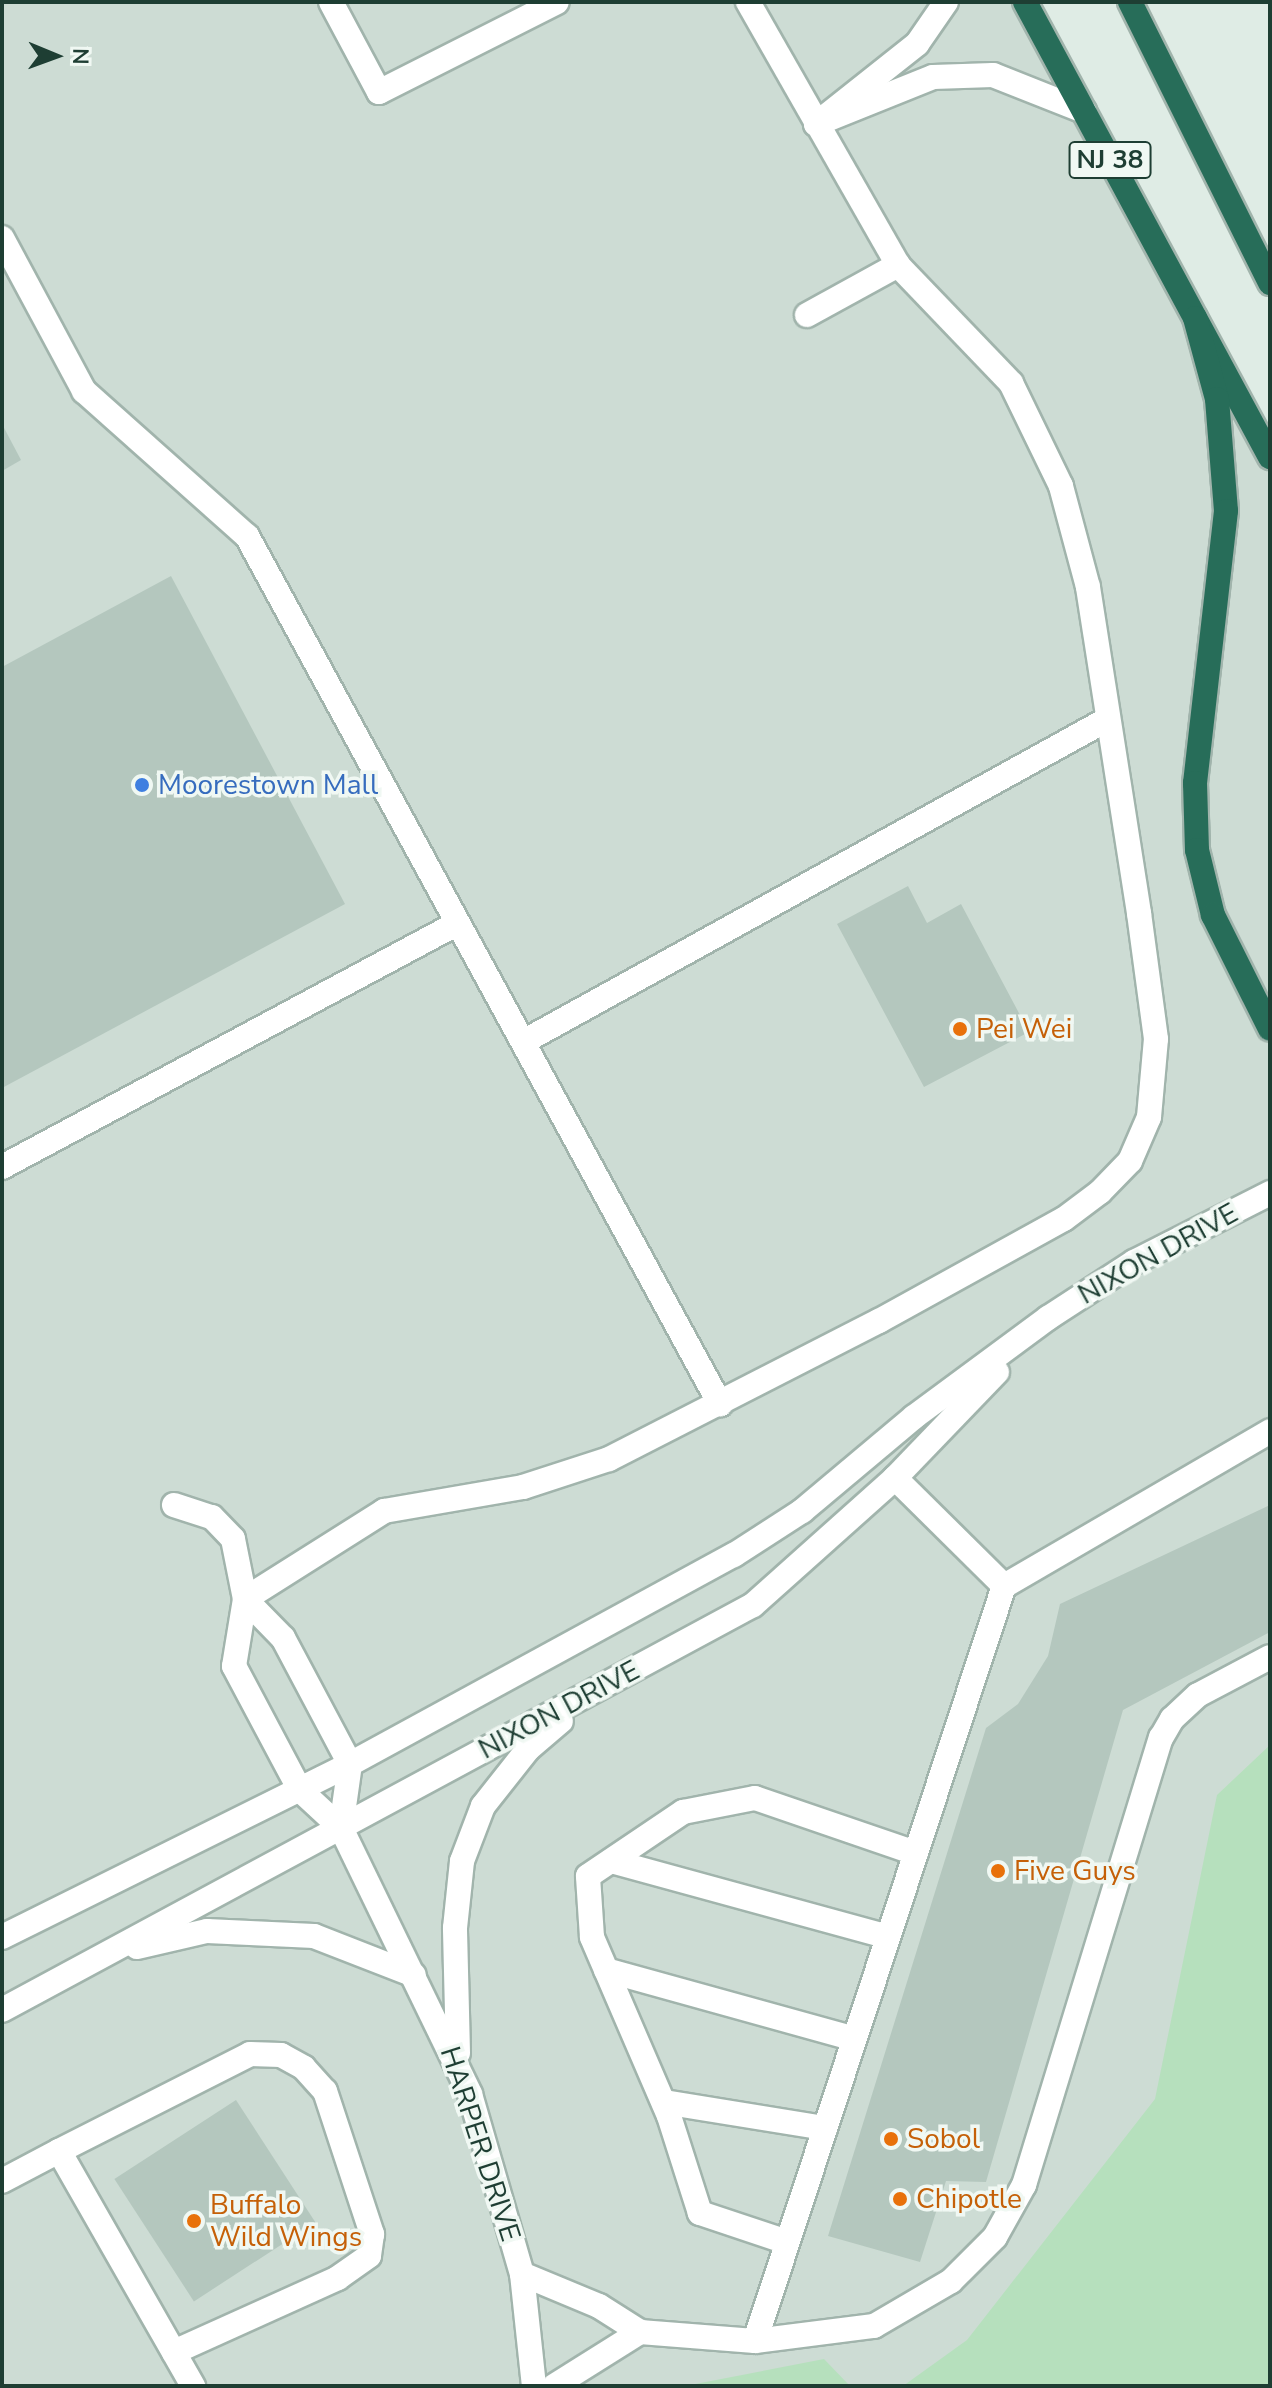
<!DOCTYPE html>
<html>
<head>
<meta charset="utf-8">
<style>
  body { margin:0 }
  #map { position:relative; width:1272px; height:2388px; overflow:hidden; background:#dfece5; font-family:"Nunito Sans",sans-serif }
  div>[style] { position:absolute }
  .built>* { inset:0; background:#cddcd4 }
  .green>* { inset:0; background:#b6e0bd }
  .building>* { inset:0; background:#b4c7be; transform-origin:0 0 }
  .roads { filter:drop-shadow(2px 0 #a1b4ac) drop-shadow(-2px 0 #a1b4ac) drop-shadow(0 2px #a1b4ac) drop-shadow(0 -2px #a1b4ac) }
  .minor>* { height:24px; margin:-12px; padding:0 12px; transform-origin:12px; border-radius:12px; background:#fff }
  .highway>* { height:24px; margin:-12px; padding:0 12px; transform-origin:12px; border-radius:12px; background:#276d59 }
  .dots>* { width:22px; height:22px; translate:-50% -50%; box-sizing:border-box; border:4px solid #f0f8f3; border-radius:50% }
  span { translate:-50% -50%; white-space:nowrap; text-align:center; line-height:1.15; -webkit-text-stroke:7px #f0f8f3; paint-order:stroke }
  .shield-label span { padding:2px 6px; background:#f0f8f3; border:2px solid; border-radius:6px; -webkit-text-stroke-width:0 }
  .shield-label { font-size:26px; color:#1e3e33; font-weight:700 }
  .shop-label { font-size:28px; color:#366cbe }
  .left { translate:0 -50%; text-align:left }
  .food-label { font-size:28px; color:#c56008 }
  .street-label { font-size:28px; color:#1e3e33 }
  .frame { position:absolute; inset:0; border:4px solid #1e3e33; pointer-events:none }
  .north { position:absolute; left:16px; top:16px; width:80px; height:80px; -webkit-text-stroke:6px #f0f8f3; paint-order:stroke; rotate:91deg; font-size:22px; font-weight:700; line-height:32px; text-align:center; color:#1e3e33 }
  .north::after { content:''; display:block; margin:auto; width:28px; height:36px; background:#1e3e33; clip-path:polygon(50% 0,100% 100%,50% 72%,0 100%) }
</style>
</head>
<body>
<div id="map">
  <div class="built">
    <div style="clip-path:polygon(2px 2px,1025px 2px,1270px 457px,1270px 2386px,2px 2386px)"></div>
  </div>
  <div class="green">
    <div style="clip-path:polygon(1270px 1745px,1270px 2386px,903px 2386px,967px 2340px,1155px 2099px,1217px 1795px)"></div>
    <div style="clip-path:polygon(824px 2359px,850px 2386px,685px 2386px)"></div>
  </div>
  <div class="building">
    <div style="clip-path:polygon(2px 424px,21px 460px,2px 471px)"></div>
    <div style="clip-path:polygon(171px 576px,345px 904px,2px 1088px,2px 667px)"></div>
    <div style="clip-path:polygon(908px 886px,927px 923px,961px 904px,1029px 1032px,924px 1087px,837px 924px)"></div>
    <div style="clip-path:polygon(1270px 1505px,1270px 1632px,1123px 1710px,986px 2182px,946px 2181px,920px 2262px,828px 2236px,986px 1728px,1018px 1704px,1048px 1656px,1060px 1604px)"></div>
    <div style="left:236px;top:2100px;width:146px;height:145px;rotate:57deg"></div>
  </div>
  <div class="roads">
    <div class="minor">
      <div style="left:331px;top:2px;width:102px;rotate:61.9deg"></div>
      <div style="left:379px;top:92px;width:199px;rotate:-26.8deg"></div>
      <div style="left:946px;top:2px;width:51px;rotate:124.6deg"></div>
      <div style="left:917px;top:44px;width:129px;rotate:141.6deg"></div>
      <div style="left:816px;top:124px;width:126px;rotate:-21.9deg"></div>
      <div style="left:933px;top:77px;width:60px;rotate:-1.9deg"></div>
      <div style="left:993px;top:75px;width:98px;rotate:21.6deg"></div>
      <div style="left:2px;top:238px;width:174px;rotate:61.8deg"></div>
      <div style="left:84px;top:391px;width:218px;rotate:41.7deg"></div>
      <div style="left:247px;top:536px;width:989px;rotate:61.41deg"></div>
      <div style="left:807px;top:315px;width:104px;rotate:-28.8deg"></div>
      <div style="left:523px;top:1042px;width:666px;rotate:-28.91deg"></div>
      <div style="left:2px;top:1167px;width:517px;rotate:-28.15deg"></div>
      <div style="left:895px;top:1478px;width:153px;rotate:44.7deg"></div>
      <div style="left:174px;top:1505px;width:40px;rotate:18deg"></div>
      <div style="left:212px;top:1517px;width:30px;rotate:46deg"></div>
      <div style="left:233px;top:1539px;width:61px;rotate:78.7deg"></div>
      <div style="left:245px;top:1599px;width:68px;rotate:99.3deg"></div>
      <div style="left:234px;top:1666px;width:140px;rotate:62deg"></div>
      <div style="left:300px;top:1790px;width:56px;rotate:42.8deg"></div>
      <div style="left:341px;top:1828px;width:65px;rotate:-82deg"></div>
      <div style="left:350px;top:1764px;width:143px;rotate:-118deg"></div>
      <div style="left:283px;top:1638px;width:54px;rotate:-134.3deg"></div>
      <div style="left:245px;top:1599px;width:165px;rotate:-32.3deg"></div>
      <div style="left:384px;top:1511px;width:141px;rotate:-9.8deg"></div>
      <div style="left:523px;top:1487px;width:90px;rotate:-18deg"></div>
      <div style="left:609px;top:1459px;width:303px;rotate:-27.1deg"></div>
      <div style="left:879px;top:1321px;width:211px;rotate:-28.9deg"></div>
      <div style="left:1064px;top:1219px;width:45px;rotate:-36.9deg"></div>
      <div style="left:1100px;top:1192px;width:43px;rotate:-45.9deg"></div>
      <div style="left:1130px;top:1161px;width:48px;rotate:-66.6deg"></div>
      <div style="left:1149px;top:1117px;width:78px;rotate:-84.9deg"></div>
      <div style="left:1156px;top:1039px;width:127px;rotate:-97.7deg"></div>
      <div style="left:1139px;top:913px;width:330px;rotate:-98.9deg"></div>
      <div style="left:1088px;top:587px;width:105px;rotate:-105deg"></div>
      <div style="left:1061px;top:486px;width:114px;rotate:-115.9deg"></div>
      <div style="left:1011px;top:383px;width:163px;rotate:-133.8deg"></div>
      <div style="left:898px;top:265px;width:303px;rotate:-119.7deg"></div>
      <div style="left:341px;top:1828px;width:296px;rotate:64.1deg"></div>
      <div style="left:470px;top:2094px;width:187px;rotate:73.9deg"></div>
      <div style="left:522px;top:2274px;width:113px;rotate:83.9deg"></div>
      <div style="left:611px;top:1861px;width:287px;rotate:15.3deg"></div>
      <div style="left:2px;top:1937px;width:389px;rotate:-26.4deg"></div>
      <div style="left:350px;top:1764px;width:437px;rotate:-28.6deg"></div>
      <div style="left:734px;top:1555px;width:81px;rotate:-32.9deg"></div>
      <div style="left:802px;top:1511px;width:146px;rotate:-40deg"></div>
      <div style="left:914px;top:1417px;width:167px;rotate:-36.5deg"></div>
      <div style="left:1048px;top:1318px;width:103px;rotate:-33.1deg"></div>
      <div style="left:1134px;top:1262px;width:153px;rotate:-26.9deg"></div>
      <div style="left:137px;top:1947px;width:72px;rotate:-12.9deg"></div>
      <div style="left:207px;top:1931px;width:107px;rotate:2.7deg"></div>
      <div style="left:314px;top:1936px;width:107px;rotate:21.3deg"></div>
      <div style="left:606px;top:1970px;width:257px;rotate:15.5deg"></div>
      <div style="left:2px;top:2010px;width:853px;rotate:-28.34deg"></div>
      <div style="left:753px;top:1605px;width:191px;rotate:-41.8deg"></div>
      <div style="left:895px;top:1478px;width:147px;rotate:-46.1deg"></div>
      <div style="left:458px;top:2053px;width:125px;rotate:-91.4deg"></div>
      <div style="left:455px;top:1928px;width:67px;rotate:-84deg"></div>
      <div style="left:462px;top:1861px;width:59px;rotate:-69.1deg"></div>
      <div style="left:483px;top:1806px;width:73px;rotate:-51.7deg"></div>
      <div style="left:528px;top:1749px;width:43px;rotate:-40.3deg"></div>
      <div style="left:664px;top:2102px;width:163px;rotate:9.2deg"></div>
      <div style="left:59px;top:2151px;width:214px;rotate:-26.9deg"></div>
      <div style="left:250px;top:2054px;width:31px;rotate:2deg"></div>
      <div style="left:281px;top:2055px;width:26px;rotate:29deg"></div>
      <div style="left:304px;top:2068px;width:31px;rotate:48deg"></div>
      <div style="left:325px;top:2091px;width:151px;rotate:71.8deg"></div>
      <div style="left:372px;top:2234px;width:22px;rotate:98deg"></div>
      <div style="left:369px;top:2256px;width:38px;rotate:145deg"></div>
      <div style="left:338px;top:2278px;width:180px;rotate:155.7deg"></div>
      <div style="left:2px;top:2181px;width:64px;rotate:-27.8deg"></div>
      <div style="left:59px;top:2151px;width:271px;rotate:60.3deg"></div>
      <div style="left:787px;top:2242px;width:92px;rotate:-161.6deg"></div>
      <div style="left:700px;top:2213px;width:102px;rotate:-107.7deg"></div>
      <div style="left:669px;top:2116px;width:195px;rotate:-113.3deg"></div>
      <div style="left:592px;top:1937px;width:61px;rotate:-93.8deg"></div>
      <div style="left:588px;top:1876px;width:115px;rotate:-34deg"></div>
      <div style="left:683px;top:1812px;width:73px;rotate:-11deg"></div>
      <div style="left:755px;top:1798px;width:170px;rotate:18.9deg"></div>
      <div style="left:522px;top:2274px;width:83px;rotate:22.6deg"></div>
      <div style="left:599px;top:2306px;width:49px;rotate:32.4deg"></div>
      <div style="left:640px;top:2332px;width:115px;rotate:4.5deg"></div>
      <div style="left:755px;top:2341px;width:120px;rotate:-7.2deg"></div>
      <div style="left:874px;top:2326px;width:89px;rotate:-30.3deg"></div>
      <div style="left:951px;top:2281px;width:62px;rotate:-45deg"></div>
      <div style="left:995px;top:2237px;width:60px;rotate:-60.9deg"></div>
      <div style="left:1024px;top:2185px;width:468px;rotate:-73deg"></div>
      <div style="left:1161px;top:1738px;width:22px;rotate:-60deg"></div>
      <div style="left:1172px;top:1719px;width:35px;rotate:-43deg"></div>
      <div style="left:1198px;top:1695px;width:81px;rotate:-27.8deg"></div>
      <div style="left:755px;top:2341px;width:795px;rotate:-71.75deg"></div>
      <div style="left:1004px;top:1586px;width:308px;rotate:-30.2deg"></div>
      <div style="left:554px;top:2386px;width:102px;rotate:-32.1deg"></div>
    </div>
    <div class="highway">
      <div style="left:1025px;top:2px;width:517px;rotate:61.7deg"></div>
      <div style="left:1130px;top:2px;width:314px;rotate:63.5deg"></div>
      <div style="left:1195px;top:318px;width:84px;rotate:74.8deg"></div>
      <div style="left:1217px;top:399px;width:112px;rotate:85.4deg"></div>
      <div style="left:1226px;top:511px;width:274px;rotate:96.5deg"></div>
      <div style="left:1195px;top:783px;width:67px;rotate:88.3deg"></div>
      <div style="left:1197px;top:850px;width:67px;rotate:76.2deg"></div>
      <div style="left:1213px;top:915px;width:127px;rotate:63.4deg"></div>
    </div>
  </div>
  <div class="dots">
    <div style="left:142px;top:785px;background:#3f7fe0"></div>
    <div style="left:960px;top:1029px;background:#e8710a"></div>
    <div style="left:998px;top:1871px;background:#e8710a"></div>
    <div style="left:891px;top:2139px;background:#e8710a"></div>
    <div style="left:900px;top:2199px;background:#e8710a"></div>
    <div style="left:194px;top:2221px;background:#e8710a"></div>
  </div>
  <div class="shield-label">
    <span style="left:1110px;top:160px">NJ 38</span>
  </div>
  <div class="shop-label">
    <span class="left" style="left:158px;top:785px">Moorestown Mall</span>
  </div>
  <div class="food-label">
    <span class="left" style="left:976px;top:1029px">Pei Wei</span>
    <span class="left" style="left:1014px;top:1871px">Five Guys</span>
    <span class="left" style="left:907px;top:2139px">Sobol</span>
    <span class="left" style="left:916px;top:2199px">Chipotle</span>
    <span class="left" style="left:210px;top:2221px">Buffalo<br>Wild Wings</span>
  </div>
  <div class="street-label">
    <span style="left:1158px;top:1254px;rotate:-29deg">NIXON DRIVE</span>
    <span style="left:559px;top:1710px;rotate:-28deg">NIXON DRIVE</span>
    <span style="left:480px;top:2144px;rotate:72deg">HARPER DRIVE</span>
  </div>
  <div class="frame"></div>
  <div class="north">N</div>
</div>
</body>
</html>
